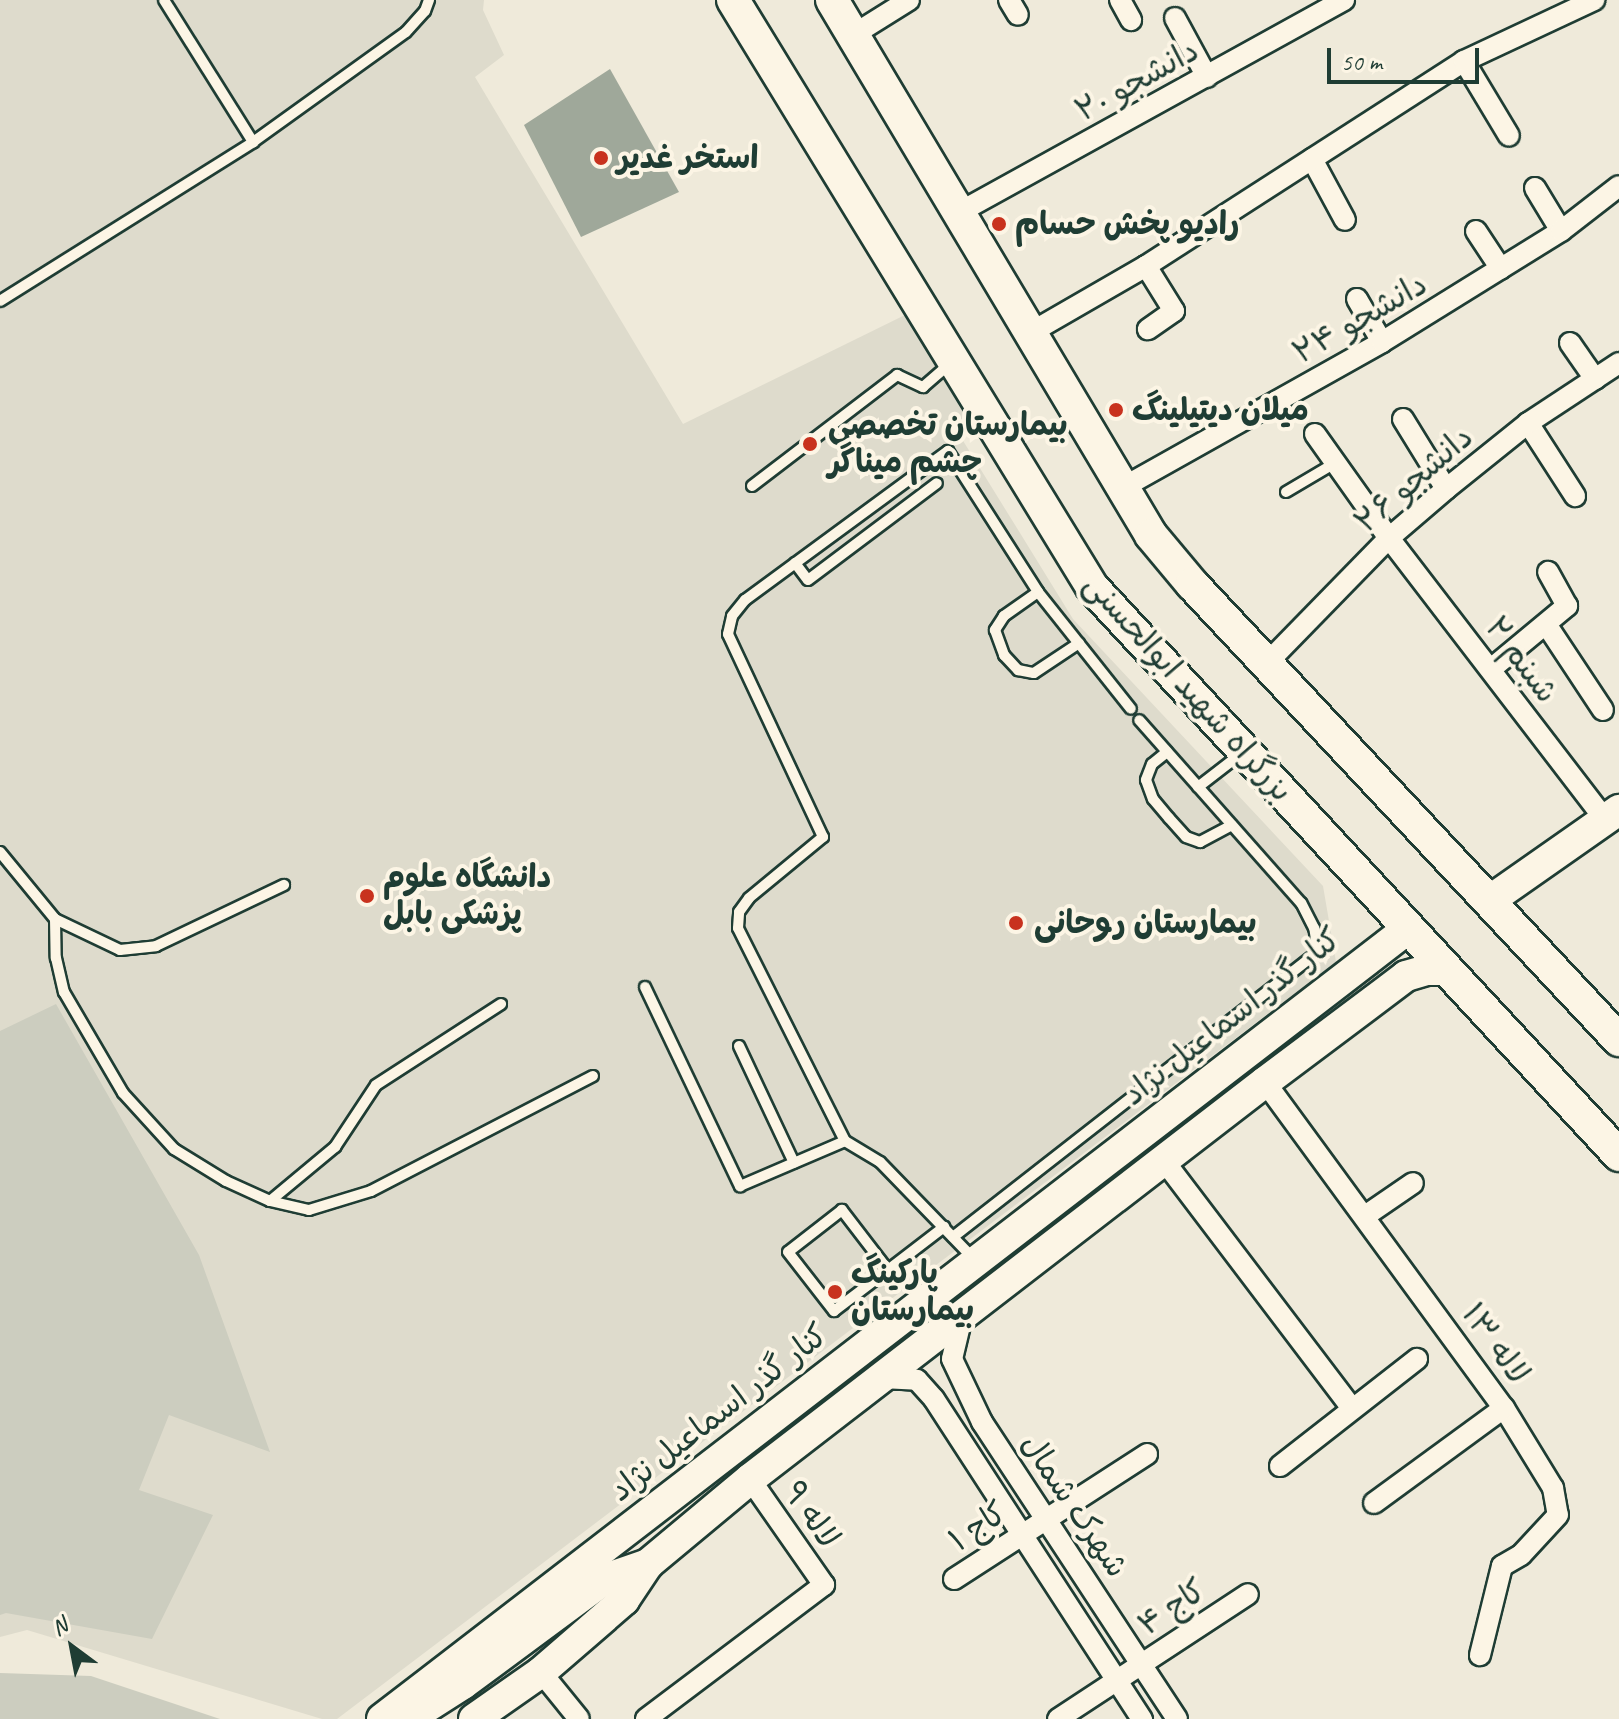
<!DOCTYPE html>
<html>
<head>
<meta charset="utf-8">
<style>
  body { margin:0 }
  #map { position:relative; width:1619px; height:1719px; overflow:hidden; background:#efeada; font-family:Caveat,"Playpen Sans Arabic",sans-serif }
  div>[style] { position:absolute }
  .built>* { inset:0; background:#dedbcc }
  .green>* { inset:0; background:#cccdbf }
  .water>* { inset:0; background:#9fa89a }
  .roads { filter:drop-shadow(2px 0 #1f3d34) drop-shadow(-2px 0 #1f3d34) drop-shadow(0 2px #1f3d34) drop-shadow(0 -2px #1f3d34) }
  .lane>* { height:10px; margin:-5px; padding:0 5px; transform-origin:5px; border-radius:5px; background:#fcf5e5 }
  .street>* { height:20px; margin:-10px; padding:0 10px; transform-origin:10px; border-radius:10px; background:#fcf5e5 }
  .secondary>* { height:30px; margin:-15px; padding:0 15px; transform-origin:15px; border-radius:15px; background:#fcf5e5 }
  .primary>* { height:32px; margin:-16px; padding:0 16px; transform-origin:16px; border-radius:16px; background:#fcf5e5 }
  .dots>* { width:22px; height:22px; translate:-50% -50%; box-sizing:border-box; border:4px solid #fcf5e5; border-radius:50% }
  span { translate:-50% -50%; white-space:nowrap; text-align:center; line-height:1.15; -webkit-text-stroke:8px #fcf5e5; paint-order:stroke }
  .street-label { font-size:32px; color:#1f3d34 }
  .poi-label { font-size:32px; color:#1f3d34; font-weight:700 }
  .left { translate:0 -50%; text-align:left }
  .north { position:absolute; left:32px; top:1607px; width:80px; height:80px; -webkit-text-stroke:6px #fcf5e5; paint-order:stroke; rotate:328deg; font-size:22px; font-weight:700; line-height:32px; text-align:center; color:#1f3d34 }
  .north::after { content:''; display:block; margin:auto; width:28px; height:36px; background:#1f3d34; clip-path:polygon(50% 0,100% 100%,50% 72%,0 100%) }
  .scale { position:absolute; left:1327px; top:48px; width:152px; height:36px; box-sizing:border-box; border:4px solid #1f3d34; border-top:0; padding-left:10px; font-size:24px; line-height:28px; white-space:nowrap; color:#1f3d34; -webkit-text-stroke:6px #fcf5e5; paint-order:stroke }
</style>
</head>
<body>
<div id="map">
  <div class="built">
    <div style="clip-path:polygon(0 0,484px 0,483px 10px,504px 55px,475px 77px,683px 424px,907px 314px,966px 415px,957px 431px,1073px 619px,1323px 886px,1336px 962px,337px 1719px,322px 1719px,27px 1630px,0 1637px)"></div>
  </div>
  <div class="green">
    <div style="clip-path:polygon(56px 1004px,199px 1255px,270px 1452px,169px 1415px,139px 1490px,213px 1515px,152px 1639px,6px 1613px,0 1615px,0 1031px)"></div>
    <div style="clip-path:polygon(0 1673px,91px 1676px,220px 1719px,0 1719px)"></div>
  </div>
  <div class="water">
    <div style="clip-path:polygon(610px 69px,679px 192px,581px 237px,524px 125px)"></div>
  </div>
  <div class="roads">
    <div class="lane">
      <div style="left:164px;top:0;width:168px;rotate:57.9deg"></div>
      <div style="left:0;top:301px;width:299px;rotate:-32.1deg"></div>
      <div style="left:253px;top:142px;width:188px;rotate:-35.7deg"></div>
      <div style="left:406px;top:32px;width:28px;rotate:-48deg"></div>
      <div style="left:425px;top:11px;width:12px;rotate:-70deg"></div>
      <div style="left:752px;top:486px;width:183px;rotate:-37.4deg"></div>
      <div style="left:897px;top:375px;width:29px;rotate:25deg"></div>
      <div style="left:923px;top:387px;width:37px;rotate:-41deg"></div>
      <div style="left:1286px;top:492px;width:57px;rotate:-30.6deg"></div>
      <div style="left:795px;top:563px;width:21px;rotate:53deg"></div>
      <div style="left:808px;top:580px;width:161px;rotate:-36.9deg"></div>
      <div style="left:1038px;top:592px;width:42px;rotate:144.8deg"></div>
      <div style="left:1004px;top:616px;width:17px;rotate:123deg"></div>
      <div style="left:995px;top:630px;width:27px;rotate:70deg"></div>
      <div style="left:1004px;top:655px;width:21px;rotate:47deg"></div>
      <div style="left:1018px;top:670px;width:16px;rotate:11deg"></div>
      <div style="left:1034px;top:673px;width:54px;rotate:-33.7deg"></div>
      <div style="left:1167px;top:752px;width:19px;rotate:141deg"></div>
      <div style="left:1152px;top:764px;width:17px;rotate:111deg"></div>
      <div style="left:1146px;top:780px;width:20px;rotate:70deg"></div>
      <div style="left:1153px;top:799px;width:25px;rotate:50deg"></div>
      <div style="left:1169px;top:818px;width:25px;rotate:48deg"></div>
      <div style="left:1186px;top:837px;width:15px;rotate:20deg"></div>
      <div style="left:1200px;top:842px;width:36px;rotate:-28deg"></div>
      <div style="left:1198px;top:787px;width:56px;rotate:-37.7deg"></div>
      <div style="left:0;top:852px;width:87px;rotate:50.6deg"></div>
      <div style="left:55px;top:919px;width:72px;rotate:25.5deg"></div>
      <div style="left:120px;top:950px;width:36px;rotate:-6deg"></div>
      <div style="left:156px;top:946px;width:142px;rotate:-25.5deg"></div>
      <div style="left:55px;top:919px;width:39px;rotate:89deg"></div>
      <div style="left:56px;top:958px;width:35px;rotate:77deg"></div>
      <div style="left:64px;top:992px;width:117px;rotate:59.7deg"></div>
      <div style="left:123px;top:1093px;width:76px;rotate:47.7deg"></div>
      <div style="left:174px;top:1149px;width:61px;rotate:31.6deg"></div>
      <div style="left:226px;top:1181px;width:48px;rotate:24.4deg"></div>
      <div style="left:270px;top:1201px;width:40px;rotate:13deg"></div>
      <div style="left:309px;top:1210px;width:65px;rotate:-17deg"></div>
      <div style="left:371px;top:1191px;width:250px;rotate:-27.4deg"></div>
      <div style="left:645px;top:987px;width:221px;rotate:64.5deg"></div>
      <div style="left:740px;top:1186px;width:114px;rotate:-23.2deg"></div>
      <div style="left:739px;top:1046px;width:129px;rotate:64.8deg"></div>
      <div style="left:270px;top:1201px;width:85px;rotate:-39.7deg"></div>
      <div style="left:335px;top:1147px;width:74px;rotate:-56.5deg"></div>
      <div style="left:376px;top:1085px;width:149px;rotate:-32.9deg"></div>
      <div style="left:953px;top:1237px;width:463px;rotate:-38deg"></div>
      <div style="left:1318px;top:952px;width:24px;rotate:-99deg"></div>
      <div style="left:1314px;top:928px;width:28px;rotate:-117deg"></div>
      <div style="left:1301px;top:903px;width:244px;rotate:-131.5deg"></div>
      <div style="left:974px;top:1259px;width:135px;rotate:-134.1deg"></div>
      <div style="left:880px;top:1162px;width:41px;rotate:-149deg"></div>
      <div style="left:845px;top:1141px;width:238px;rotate:-116.7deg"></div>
      <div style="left:738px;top:928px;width:16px;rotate:-86deg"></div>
      <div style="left:739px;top:912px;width:17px;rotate:-54deg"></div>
      <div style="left:749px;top:898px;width:96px;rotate:-39.5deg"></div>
      <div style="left:823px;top:837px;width:224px;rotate:-115.1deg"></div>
      <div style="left:728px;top:634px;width:18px;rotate:-77deg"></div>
      <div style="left:732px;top:616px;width:21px;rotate:-51deg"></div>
      <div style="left:745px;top:600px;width:252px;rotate:-36.3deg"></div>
      <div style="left:948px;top:451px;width:167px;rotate:57.4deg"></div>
      <div style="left:1038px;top:592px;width:149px;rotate:51.5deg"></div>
      <div style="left:888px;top:1270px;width:76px;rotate:-127.5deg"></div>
      <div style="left:842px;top:1210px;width:68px;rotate:142.1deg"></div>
      <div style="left:788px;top:1252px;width:75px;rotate:52.1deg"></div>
      <div style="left:834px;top:1311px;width:68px;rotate:-37.2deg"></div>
      <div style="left:888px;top:1270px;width:71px;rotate:-37.5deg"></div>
    </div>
    <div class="street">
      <div style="left:1009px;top:0;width:17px;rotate:59deg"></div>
      <div style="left:1120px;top:0;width:23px;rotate:61deg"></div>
      <div style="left:1175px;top:18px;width:67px;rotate:61.5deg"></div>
      <div style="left:853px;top:35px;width:66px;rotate:-32deg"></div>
      <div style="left:1464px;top:61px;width:87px;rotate:59deg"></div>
      <div style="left:1312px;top:159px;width:69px;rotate:61.6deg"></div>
      <div style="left:1535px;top:188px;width:50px;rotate:58.8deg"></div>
      <div style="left:958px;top:213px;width:441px;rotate:-28.9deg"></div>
      <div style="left:1476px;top:231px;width:45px;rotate:56.7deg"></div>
      <div style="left:1146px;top:266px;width:53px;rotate:58.1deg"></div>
      <div style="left:1174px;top:311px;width:32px;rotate:145deg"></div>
      <div style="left:1357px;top:299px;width:50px;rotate:59.8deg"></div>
      <div style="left:1030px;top:333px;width:134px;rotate:-30deg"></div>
      <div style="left:1146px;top:266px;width:378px;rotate:-32.8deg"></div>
      <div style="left:1464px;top:61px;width:144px;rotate:-25.1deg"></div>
      <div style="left:1570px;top:343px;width:44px;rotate:55.2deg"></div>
      <div style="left:1403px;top:419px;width:82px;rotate:58.4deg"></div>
      <div style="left:1528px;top:423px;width:87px;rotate:57.2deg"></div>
      <div style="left:1315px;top:434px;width:128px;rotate:54.6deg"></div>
      <div style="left:1389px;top:538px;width:354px;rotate:52.5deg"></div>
      <div style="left:1122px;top:488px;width:298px;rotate:-29.3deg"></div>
      <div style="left:1382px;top:342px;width:211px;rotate:-31.8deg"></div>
      <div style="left:1561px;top:231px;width:73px;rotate:-37.8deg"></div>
      <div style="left:1546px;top:624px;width:103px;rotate:56.5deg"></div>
      <div style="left:1266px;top:664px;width:176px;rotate:-45.7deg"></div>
      <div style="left:1389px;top:538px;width:75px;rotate:-40.7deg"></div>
      <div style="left:1446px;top:489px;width:105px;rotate:-38.8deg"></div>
      <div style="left:1528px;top:423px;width:109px;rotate:-33.4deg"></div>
      <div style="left:1491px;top:669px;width:99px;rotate:-39.7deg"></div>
      <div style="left:1567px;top:606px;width:39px;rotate:-119deg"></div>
      <div style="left:1265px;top:1082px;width:404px;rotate:53.8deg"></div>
      <div style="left:1504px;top:1408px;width:94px;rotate:58.5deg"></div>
      <div style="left:1553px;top:1488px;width:27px;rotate:80deg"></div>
      <div style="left:1558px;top:1515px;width:54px;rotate:132.8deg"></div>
      <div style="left:1521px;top:1555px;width:22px;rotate:150deg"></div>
      <div style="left:1502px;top:1566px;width:92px;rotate:103.9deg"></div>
      <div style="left:1165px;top:1162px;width:309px;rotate:52.8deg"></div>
      <div style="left:1365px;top:1216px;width:58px;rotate:-34.5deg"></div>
      <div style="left:962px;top:1317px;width:43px;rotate:103.4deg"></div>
      <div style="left:952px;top:1359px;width:70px;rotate:64.5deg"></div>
      <div style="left:982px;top:1422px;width:355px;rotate:56.7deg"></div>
      <div style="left:882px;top:1378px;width:35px;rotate:3deg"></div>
      <div style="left:917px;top:1380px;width:25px;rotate:48deg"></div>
      <div style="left:934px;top:1399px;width:382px;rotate:57deg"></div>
      <div style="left:1280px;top:1466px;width:174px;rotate:-38deg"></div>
      <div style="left:1374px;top:1503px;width:161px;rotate:-36.2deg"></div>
      <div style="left:954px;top:1579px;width:230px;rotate:-32.9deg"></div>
      <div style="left:541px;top:1672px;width:60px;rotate:51deg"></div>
      <div style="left:646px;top:1719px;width:223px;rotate:-37deg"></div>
      <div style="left:824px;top:1585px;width:129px;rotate:-124.9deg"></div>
      <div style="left:1058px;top:1719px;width:227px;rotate:-33.3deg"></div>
    </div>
    <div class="secondary">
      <div style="left:1489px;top:901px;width:159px;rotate:-35deg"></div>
      <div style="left:382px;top:1719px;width:1291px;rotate:-37.61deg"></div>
      <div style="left:408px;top:1719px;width:65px;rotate:-32.5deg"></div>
      <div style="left:463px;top:1684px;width:177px;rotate:-36.5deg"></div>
      <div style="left:605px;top:1579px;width:46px;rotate:-19.2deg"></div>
      <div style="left:474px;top:1719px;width:82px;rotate:-35deg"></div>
      <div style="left:541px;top:1672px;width:110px;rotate:-40.9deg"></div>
      <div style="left:624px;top:1600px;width:43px;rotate:-56.3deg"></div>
      <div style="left:648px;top:1564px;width:133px;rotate:-39.8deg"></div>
      <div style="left:750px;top:1479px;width:650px;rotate:-37.63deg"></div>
      <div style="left:1265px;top:1082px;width:176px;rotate:-36.9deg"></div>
      <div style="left:1406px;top:976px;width:22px;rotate:-16deg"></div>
      <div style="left:1427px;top:970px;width:21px"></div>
    </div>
    <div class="primary">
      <div style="left:733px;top:0;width:688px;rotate:58.55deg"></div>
      <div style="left:1092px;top:587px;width:775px;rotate:47.14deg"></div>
      <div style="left:832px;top:0;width:623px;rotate:59.19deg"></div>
      <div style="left:1151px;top:535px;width:64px;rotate:50.1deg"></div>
      <div style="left:1192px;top:584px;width:625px;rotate:46.88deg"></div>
    </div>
  </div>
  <div class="dots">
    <div style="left:601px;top:158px;background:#c8321e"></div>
    <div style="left:999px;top:224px;background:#c8321e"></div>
    <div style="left:1116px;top:410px;background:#c8321e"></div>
    <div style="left:810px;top:444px;background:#c8321e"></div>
    <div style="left:367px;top:896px;background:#c8321e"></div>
    <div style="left:1016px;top:923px;background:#c8321e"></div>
    <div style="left:835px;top:1292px;background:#c8321e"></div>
  </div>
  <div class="street-label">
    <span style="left:1137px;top:81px;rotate:-29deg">دانشجو ۲۰</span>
    <span style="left:1360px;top:319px;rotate:-30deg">دانشجو ۲۴</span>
    <span style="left:1414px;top:480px;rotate:-41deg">دانشجو ۲۶</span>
    <span style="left:1521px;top:660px;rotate:53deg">شبنم ۲</span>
    <span style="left:1188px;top:688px;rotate:48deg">بزرگراه شهید ابوالحسنی</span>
    <span style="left:1232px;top:1017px;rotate:-38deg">کنار گذر اسماعیل نژاد</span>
    <span style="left:1495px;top:1344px;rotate:54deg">لاله ۱۳</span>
    <span style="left:719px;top:1413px;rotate:-38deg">کنار گذر اسماعیل نژاد</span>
    <span style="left:1074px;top:1506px;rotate:56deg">شهرک شمال</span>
    <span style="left:811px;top:1515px;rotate:55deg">لاله ۹</span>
    <span style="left:978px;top:1527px;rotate:-34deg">کاج ۱</span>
    <span style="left:1172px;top:1608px;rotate:-34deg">کاج ۴</span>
  </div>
  <div class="poi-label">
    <span class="left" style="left:617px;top:158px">استخر غدیر</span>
    <span class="left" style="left:1015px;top:224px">رادیو پخش حسام</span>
    <span class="left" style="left:1132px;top:410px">میلان دیتیلینگ</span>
    <span class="left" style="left:828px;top:444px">بیمارستان تخصصی<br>چشم میناگر</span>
    <span class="left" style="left:383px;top:896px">دانشگاه علوم<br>پزشکی بابل</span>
    <span class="left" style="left:1034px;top:923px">بیمارستان روحانی</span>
    <span class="left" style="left:851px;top:1292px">پارکینگ<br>بیمارستان</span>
  </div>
  <div class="north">N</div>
  <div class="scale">50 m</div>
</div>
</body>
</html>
